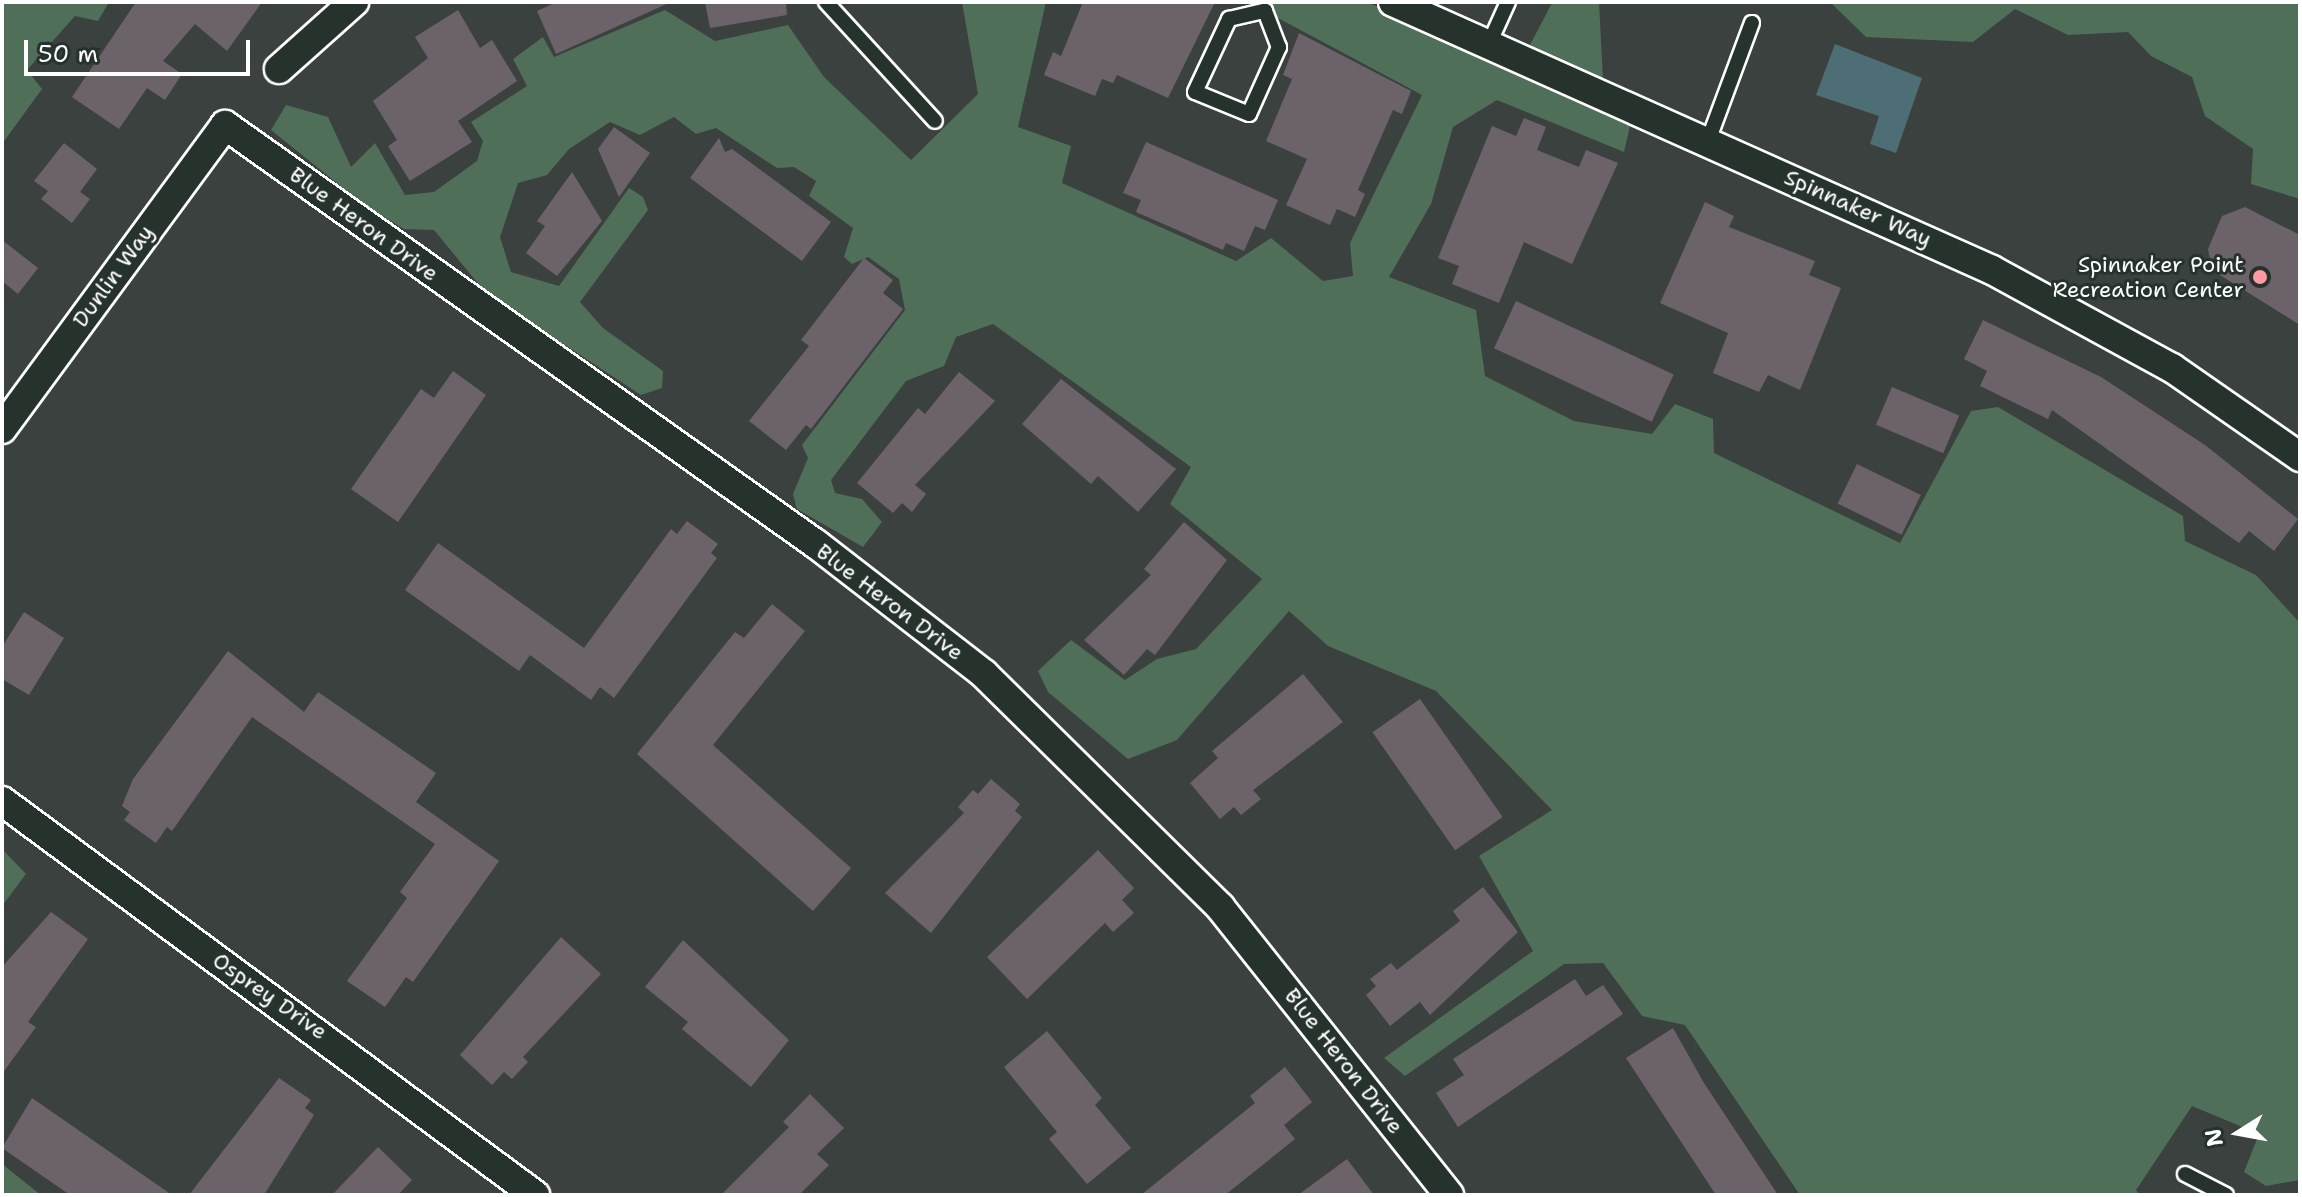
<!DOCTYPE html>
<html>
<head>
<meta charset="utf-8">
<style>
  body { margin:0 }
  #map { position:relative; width:2302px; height:1197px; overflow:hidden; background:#3b413f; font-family:"Shantell Sans",sans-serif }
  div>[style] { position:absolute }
  .green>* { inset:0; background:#4f6f59 }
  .water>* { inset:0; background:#4e6e75 }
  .building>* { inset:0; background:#6c636a; transform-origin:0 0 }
  .roads { filter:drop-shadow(2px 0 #fff) drop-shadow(-2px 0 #fff) drop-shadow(0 2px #fff) drop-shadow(0 -2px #fff) }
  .lane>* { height:14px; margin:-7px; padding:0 7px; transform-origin:7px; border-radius:7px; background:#26332d }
  .street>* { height:28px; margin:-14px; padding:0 14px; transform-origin:14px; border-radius:14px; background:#26332d }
  .dots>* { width:22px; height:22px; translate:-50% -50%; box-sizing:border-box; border:4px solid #26332d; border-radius:50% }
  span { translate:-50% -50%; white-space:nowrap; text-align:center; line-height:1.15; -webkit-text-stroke:6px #26332d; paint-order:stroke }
  .street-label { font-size:22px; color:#fff }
  .poi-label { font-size:22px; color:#fff }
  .right { translate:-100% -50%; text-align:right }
  .frame { position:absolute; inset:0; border:4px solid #fff; pointer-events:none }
  .north { position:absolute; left:2198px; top:1093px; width:80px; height:80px; -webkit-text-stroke:6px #26332d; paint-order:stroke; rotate:259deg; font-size:22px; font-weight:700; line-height:32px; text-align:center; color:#fff }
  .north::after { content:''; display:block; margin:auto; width:28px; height:36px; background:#fff; clip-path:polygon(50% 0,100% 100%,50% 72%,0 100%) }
  .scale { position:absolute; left:24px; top:40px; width:226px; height:36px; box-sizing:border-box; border:4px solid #fff; border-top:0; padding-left:10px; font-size:24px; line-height:28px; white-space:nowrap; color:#fff; -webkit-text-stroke:6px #26332d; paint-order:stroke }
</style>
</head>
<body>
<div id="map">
  <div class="green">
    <div style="clip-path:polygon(2px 2px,109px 2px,98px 21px,75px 16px,27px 70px,42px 89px,2px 144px)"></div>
    <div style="clip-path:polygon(962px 2px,1046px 2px,1018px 127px,1071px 146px,1062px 183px,1236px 261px,1271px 238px,1323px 281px,1353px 276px,1350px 243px,1422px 95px,1265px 11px,1272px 2px,1366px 2px,1521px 62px,1552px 3px,1599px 2px,1604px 100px,1630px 126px,1624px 152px,1497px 100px,1453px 127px,1431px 204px,1389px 277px,1476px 310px,1485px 376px,1574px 421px,1652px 434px,1675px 404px,1713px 419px,1714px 453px,1900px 543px,1971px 411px,1998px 407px,2183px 516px,2185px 541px,2256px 575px,2300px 623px,2300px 1180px,2266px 1186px,2244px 1172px,2259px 1134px,2192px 1106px,2136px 1190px,2140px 1195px,1800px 1195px,1685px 1025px,1642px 1016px,1603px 963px,1564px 964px,1405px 1076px,1384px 1058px,1533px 951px,1479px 856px,1552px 810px,1436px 691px,1328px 646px,1289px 611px,1177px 740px,1128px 759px,1048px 692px,1038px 671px,1071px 640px,1125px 680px,1157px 659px,1196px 649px,1262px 579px,1170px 504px,1191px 467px,993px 324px,956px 337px,944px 366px,906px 381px,831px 480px,835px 493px,862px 499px,882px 522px,863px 547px,797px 509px,793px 494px,808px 458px,802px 445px,905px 310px,899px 279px,868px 257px,852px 264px,844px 257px,853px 228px,809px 196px,816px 181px,794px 167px,777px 168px,716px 128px,696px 134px,674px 117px,640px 135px,610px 122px,569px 149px,547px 175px,518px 183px,500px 237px,511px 272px,559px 286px,629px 188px,643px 197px,648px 210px,580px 302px,603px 328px,663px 371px,662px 388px,641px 395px,486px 293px,434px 230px,404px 229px,364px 205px,271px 130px,286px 105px,328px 117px,351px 167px,375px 143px,405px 195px,434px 192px,477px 161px,483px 141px,471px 122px,527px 86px,513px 59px,543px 37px,554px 57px,665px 10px,715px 41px,788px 25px,824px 77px,911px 160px,978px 94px)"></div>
    <div style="clip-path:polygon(1830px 2px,2300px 2px,2300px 199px,2251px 184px,2253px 149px,2205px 116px,2192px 77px,2151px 56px,2128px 32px,2068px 35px,2015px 9px,1973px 42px,1866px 37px)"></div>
    <div style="clip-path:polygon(2px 849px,26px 874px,2px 906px)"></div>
    <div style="clip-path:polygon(2px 1164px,41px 1195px,2px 1195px)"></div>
  </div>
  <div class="water">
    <div style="clip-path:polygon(1835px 44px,1922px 78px,1896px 153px,1870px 144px,1879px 116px,1816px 95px)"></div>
  </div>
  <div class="building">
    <div style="clip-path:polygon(136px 2px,262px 2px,227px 51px,195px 24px,163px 61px,182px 74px,165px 100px,147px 88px,119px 129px,72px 97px)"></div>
    <div style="clip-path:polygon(557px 2px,671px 2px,556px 54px,537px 11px)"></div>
    <div style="clip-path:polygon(705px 2px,786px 2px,787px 15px,710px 28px)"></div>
    <div style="clip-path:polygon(1083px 2px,1215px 2px,1168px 98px,1117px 75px,1113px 83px,1102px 79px,1095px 96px,1044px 75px,1053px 52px,1061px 56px)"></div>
    <div style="clip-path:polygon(458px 10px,480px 48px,492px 40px,517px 81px,458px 121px,472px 142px,410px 181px,388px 146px,397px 140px,373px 101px,428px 58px,415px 37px)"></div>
    <div style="clip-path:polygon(1299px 33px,1411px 91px,1402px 114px,1393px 110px,1358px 190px,1365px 194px,1355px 217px,1337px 209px,1330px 225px,1286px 205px,1307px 159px,1266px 141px,1292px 79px,1283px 75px)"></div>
    <div style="clip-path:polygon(1524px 118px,1546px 127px,1537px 150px,1579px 167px,1586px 150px,1618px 163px,1572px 264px,1524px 242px,1499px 303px,1452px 284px,1459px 266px,1438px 258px,1492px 126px,1516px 136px)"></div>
    <div style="clip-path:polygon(614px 127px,650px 153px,619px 197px,598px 149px)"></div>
    <div style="clip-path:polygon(719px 138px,725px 152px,732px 149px,831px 222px,802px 261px,690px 178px)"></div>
    <div style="clip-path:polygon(1146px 142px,1278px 200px,1265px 230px,1255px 226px,1244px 251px,1226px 243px,1223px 250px,1136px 212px,1141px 200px,1123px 193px)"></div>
    <div style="clip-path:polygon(64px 143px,97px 169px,80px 192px,90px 199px,72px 223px,41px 199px,48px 191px,34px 181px)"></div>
    <div style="clip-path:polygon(572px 172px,602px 221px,557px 276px,526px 253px,545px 226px,537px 221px)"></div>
    <div style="clip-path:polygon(1705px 202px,1734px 216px,1729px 227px,1815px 261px,1809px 275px,1841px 288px,1800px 390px,1768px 375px,1759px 392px,1713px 373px,1728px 333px,1660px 303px)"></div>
    <div style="clip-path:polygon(2245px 207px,2300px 235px,2300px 325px,2212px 270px,2208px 249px,2222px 216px)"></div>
    <div style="clip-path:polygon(2px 240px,38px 268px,18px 294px,2px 281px)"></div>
    <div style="clip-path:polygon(864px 258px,893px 280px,883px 293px,903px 309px,811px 429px,806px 425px,786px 450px,749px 421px,809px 346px,801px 340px)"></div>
    <div style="left:1516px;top:301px;width:174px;height:52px;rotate:25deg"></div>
    <div style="clip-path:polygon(1983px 320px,2101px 377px,2205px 445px,2298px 519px,2274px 551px,2249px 531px,2239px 543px,2052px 410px,2048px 419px,1980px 386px,1987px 371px,1964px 359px)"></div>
    <div style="clip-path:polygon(453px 371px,486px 395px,398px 522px,351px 489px,421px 389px,434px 398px)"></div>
    <div style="clip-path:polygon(959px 372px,995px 401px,915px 485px,926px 494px,912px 512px,902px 503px,893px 513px,857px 483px,918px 408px,925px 414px)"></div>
    <div style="clip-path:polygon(1061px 379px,1176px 469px,1138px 512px,1098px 476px,1091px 484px,1022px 424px)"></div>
    <div style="left:1892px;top:387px;width:73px;height:41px;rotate:23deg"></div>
    <div style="left:1857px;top:464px;width:71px;height:44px;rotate:26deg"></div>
    <div style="clip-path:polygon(687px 521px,718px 544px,711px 553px,717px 558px,614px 698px,600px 687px,591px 700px,530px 655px,519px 671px,405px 590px,438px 543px,584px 648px,671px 529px,677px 534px)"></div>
    <div style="clip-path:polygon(1184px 522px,1227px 560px,1155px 655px,1147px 649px,1124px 675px,1084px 640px,1151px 575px,1144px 569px)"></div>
    <div style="clip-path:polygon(772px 604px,805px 631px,713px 745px,851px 868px,813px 911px,637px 754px,735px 632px,744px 638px)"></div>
    <div style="clip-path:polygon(24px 612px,64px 638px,29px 695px,2px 679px,2px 647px)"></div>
    <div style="clip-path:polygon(228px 651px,304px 712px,318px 692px,436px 773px,416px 802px,499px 861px,413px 982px,406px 977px,385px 1007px,347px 981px,407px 898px,400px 892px,435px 844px,252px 717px,172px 831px,167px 827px,156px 843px,124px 820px,130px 812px,122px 806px,133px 779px)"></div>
    <div style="clip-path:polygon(1303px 674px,1343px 722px,1253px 790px,1261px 799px,1241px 815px,1234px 807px,1220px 819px,1190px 783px,1218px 758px,1212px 751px)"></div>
    <div style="left:1420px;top:699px;width:144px;height:58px;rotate:55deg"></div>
    <div style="clip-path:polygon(991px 779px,1020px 804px,1015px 811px,1022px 817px,931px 933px,885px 893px,964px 813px,958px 807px,973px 790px,978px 794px)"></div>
    <div style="clip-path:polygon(1098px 850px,1134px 888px,1122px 900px,1134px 913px,1113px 932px,1105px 923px,1027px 999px,987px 957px)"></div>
    <div style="clip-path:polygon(1483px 887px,1518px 932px,1430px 1015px,1420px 1002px,1390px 1026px,1366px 995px,1376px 986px,1370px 979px,1391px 963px,1397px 970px,1460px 921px,1453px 911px)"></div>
    <div style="clip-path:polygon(51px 912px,88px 939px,28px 1022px,36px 1027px,2px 1074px,2px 967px)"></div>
    <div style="clip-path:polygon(561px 937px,601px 974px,523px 1057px,528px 1062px,512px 1079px,504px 1072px,492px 1085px,460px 1055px)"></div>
    <div style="clip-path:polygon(683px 940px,789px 1040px,751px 1087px,682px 1029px,688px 1022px,645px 987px)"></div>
    <div style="clip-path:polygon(1575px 979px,1586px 996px,1603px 985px,1623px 1014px,1458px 1127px,1436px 1093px,1464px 1075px,1453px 1059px)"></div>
    <div style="clip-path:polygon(1673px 1028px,1704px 1083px,1778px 1195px,1716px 1195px,1626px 1058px)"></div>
    <div style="clip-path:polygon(1047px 1031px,1102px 1098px,1095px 1105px,1131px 1148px,1087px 1184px,1049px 1139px,1057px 1132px,1004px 1067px)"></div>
    <div style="clip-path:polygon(1285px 1067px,1312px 1102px,1284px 1125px,1295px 1139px,1225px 1195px,1141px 1195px,1255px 1103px,1250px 1096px)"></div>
    <div style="clip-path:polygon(279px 1078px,311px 1100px,305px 1108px,314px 1115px,264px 1195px,189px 1195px)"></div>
    <div style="clip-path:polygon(810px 1094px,844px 1128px,817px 1154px,829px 1165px,799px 1195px,721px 1195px,789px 1127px,783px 1122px)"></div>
    <div style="clip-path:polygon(32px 1098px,172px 1195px,70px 1195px,2px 1148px)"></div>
    <div style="clip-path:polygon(378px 1147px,412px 1180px,398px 1195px,332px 1195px)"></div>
    <div style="clip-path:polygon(1347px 1159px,1374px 1195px,1298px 1195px)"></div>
  </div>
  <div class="roads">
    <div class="lane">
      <div style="left:826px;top:2px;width:161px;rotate:47.5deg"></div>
      <div style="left:1265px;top:11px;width:39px;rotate:69deg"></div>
      <div style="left:1279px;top:47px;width:73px;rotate:114.1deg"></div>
      <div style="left:1249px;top:114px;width:58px;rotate:-157.8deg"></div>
      <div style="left:1195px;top:92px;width:81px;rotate:-65deg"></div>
      <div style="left:1229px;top:19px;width:37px;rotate:-13deg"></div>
      <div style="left:1489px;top:44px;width:46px;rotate:-65.7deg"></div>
      <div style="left:1708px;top:141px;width:126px;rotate:-69.6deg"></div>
      <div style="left:2185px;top:1174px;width:46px;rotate:27.1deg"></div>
    </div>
    <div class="street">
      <div style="left:1393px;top:2px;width:656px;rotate:24.1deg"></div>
      <div style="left:1992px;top:270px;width:205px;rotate:28.6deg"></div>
      <div style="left:2172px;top:368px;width:156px;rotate:34.8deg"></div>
      <div style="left:279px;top:69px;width:101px;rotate:-41.8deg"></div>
      <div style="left:2px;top:429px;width:377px;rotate:-53.7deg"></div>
      <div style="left:225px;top:125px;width:724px;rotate:35.34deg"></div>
      <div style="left:816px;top:544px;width:212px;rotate:37.7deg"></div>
      <div style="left:984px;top:674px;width:332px;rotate:44.6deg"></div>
      <div style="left:1220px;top:907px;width:368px;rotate:51.5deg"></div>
      <div style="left:2px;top:801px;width:663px;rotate:36.47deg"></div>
    </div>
  </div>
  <div class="dots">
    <div style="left:2260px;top:277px;background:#ff9aa2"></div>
  </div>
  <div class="street-label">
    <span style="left:1858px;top:208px;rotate:24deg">Spinnaker Way</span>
    <span style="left:364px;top:224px;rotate:36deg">Blue Heron Drive</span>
    <span style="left:113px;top:276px;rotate:-54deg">Dunlin Way</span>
    <span style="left:890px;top:602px;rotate:37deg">Blue Heron Drive</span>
    <span style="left:270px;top:996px;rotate:35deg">Osprey Drive</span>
    <span style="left:1344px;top:1061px;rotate:52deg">Blue Heron Drive</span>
  </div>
  <div class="poi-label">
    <span class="right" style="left:2244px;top:277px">Spinnaker Point<br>Recreation Center</span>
  </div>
  <div class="frame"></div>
  <div class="north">N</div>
  <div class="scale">50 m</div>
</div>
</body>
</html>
